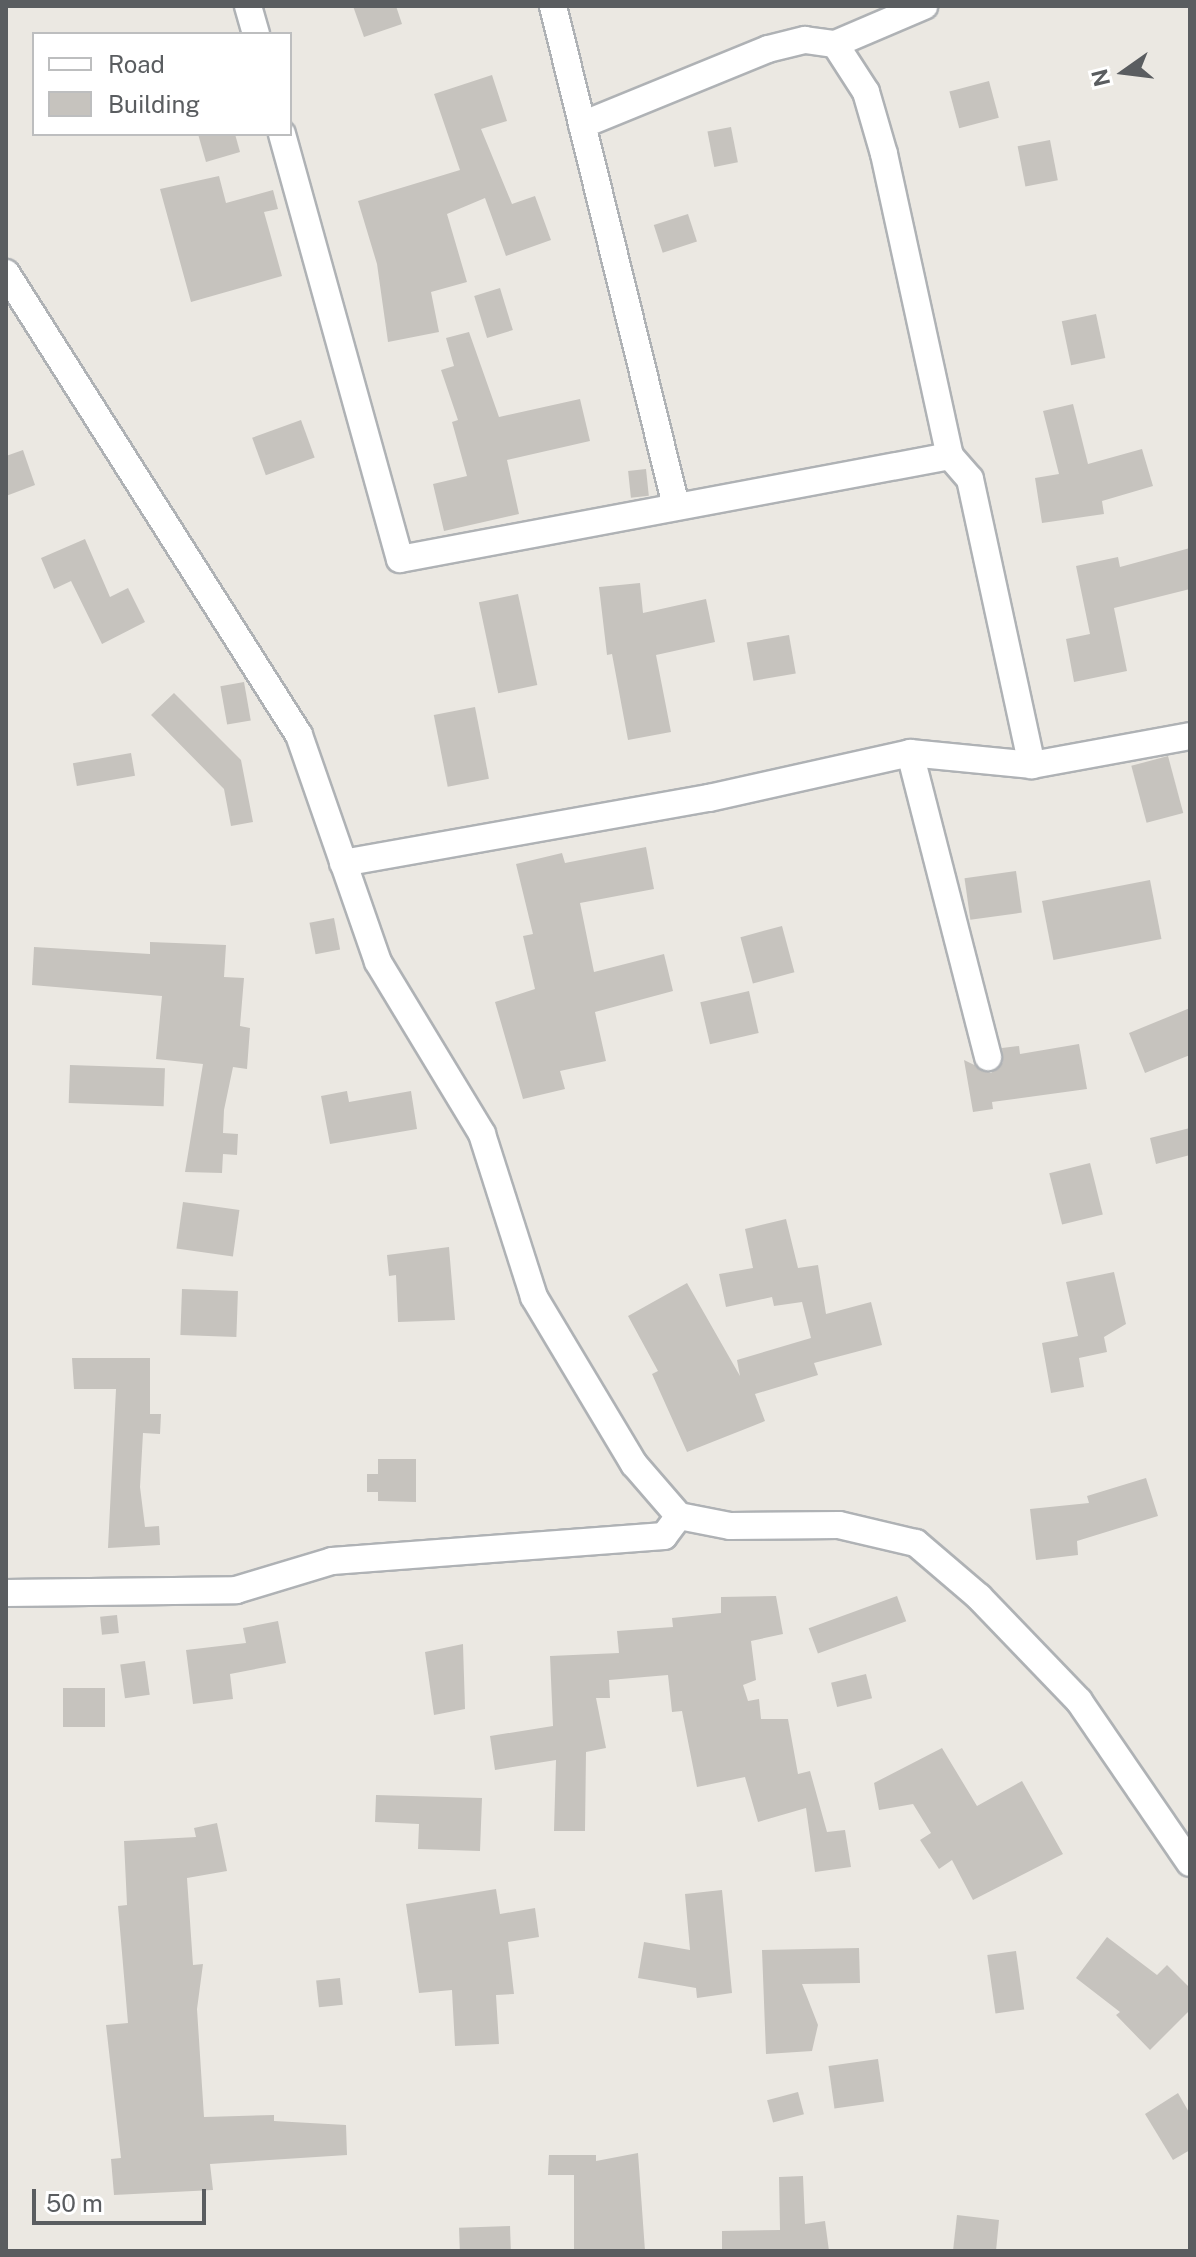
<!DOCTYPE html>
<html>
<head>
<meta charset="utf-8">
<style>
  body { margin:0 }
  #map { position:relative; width:1196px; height:2257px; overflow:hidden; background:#ebe8e2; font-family:"Public Sans",sans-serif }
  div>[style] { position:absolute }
  .building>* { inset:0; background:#c6c3be; transform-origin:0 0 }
  .roads { filter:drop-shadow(2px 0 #afb2b5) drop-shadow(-2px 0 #afb2b5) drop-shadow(0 2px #afb2b5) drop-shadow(0 -2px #afb2b5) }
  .street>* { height:26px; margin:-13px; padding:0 13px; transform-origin:13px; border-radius:13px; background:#fff }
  span { translate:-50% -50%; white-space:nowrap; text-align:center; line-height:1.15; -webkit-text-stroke:7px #fff; paint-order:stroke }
  .frame { position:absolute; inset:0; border:8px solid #5a5d60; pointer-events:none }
  .legend { position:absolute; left:32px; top:32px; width:260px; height:104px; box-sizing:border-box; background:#fff; border:2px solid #bdbebf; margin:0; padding:10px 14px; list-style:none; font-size:24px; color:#5a5d60 }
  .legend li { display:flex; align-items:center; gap:16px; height:40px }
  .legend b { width:40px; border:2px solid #bdbebf }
  .north { position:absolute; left:1084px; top:32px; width:80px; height:80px; -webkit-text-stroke:6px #fff; paint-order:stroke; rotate:256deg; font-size:22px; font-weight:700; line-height:32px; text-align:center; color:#5a5d60 }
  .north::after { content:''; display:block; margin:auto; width:28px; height:36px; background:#5a5d60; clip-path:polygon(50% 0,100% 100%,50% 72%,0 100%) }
  .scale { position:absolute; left:32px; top:2189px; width:174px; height:36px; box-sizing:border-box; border:4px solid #5a5d60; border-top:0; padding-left:10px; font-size:24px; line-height:28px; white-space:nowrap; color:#5a5d60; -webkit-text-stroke:6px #fff; paint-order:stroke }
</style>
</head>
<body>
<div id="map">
  <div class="building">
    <div style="clip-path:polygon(353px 6px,396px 6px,402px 24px,364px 37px)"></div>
    <div style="clip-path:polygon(492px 75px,507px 121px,481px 129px,512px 204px,535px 196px,551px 240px,506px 256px,485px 198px,447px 214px,467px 282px,431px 292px,439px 332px,388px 342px,377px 264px,358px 201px,460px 170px,434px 94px)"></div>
    <div style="left:989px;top:81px;width:38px;height:41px;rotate:75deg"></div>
    <div style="left:731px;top:127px;width:36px;height:24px;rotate:79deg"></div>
    <div style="clip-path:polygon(198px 134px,235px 134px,240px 152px,206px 162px)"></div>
    <div style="left:1050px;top:140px;width:41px;height:33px;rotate:79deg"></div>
    <div style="clip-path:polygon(219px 176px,226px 203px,273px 190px,278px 209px,264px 212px,282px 276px,191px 302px,160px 189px)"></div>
    <div style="left:688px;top:214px;width:29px;height:36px;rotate:72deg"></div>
    <div style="left:500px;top:288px;width:44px;height:27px;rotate:73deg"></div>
    <div style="left:1096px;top:314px;width:45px;height:35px;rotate:78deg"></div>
    <div style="clip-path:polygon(469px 332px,499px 417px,580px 399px,590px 441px,507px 460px,519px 514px,444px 531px,433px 484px,467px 476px,452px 422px,458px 420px,441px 370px,454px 366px,446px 338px)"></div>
    <div style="clip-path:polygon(1073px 404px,1088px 464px,1142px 449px,1153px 486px,1102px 501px,1104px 514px,1042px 523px,1035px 478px,1059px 474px,1043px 411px)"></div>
    <div style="left:301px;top:420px;width:40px;height:52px;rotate:70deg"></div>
    <div style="clip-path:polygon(23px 450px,35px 485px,6px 496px,6px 456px)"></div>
    <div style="left:646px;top:469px;width:27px;height:18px;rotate:84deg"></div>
    <div style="clip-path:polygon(85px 539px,110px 597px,128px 588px,145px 622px,102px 644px,71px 581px,54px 589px,41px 558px)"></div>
    <div style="clip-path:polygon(1190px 548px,1190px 589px,1114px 608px,1127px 671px,1074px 682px,1066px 639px,1090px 634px,1076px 566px,1118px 557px,1120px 567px)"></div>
    <div style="clip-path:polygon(640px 583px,643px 613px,706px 599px,715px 642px,656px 655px,671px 732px,628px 740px,612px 654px,607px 655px,599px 587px)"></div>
    <div style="left:518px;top:594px;width:93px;height:40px;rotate:78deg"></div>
    <div style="left:789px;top:635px;width:39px;height:43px;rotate:80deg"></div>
    <div style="left:244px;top:682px;width:39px;height:24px;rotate:80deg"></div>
    <div style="clip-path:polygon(174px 693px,241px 760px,253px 822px,231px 826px,224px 789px,151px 715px)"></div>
    <div style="left:475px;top:707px;width:73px;height:42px;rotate:79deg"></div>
    <div style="left:131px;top:753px;width:23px;height:59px;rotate:80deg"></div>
    <div style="left:1168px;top:756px;width:59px;height:38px;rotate:75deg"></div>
    <div style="clip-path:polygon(646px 847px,654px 889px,580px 903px,594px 972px,664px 954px,673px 991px,595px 1012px,606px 1061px,560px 1071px,565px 1089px,523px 1099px,495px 1002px,535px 989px,523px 936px,533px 934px,516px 864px,562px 853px,565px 863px)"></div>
    <div style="left:1016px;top:871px;width:42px;height:52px;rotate:82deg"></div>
    <div style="left:1150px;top:880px;width:60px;height:110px;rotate:79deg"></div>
    <div style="left:334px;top:918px;width:32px;height:25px;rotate:79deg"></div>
    <div style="left:782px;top:926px;width:48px;height:43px;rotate:75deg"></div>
    <div style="clip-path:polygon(150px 942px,226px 945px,224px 977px,244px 978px,240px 1026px,250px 1028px,247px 1069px,233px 1067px,224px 1110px,223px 1133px,238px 1134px,237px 1155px,223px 1154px,222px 1173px,185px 1172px,203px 1064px,156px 1059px,162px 996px,32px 985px,34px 947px,150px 954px)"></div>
    <div style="left:749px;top:991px;width:43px;height:50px;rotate:77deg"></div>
    <div style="clip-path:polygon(1190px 1008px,1190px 1055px,1145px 1073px,1129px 1033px)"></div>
    <div style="clip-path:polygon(1079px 1044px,1087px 1089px,992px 1102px,993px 1109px,973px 1112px,964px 1060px,991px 1073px,1003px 1062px,1002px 1048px,1019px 1046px,1020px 1054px)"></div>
    <div style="left:70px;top:1065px;width:95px;height:38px;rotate:2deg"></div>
    <div style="clip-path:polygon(347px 1091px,349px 1102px,411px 1091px,417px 1129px,330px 1144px,321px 1096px)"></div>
    <div style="clip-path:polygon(1190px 1128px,1190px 1155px,1156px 1164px,1150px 1138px)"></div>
    <div style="left:1090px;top:1163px;width:53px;height:42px;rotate:76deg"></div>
    <div style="left:183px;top:1202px;width:57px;height:47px;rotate:8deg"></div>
    <div style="clip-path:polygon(786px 1219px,798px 1268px,818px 1265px,826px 1314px,871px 1302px,882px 1345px,814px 1363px,818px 1375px,755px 1394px,765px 1421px,687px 1452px,652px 1374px,658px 1371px,628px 1316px,687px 1283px,740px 1376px,737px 1360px,811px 1338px,802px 1302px,774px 1306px,772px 1297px,726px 1307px,719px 1274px,753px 1268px,745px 1229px)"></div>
    <div style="clip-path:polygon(449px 1247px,455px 1320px,398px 1322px,396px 1275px,389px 1276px,387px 1255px)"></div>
    <div style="clip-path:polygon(1114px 1272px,1126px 1324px,1104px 1337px,1107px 1352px,1079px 1358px,1084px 1387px,1051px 1393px,1042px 1343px,1078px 1336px,1066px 1282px)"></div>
    <div style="left:182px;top:1289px;width:56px;height:46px;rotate:2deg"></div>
    <div style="clip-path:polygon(72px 1358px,150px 1358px,150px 1414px,161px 1414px,160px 1434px,143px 1433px,140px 1487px,145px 1527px,159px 1526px,160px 1545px,108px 1548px,116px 1389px,74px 1389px)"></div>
    <div style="clip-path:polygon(378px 1459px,416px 1459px,416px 1502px,378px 1501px,378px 1492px,367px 1492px,367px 1474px,378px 1474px)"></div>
    <div style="clip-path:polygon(1146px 1478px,1158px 1516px,1077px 1541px,1078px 1555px,1036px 1560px,1030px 1509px,1089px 1503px,1087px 1496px)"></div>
    <div style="clip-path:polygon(776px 1596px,783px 1634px,751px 1641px,756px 1680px,743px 1685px,748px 1701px,759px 1699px,761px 1719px,788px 1719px,798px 1774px,810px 1771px,827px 1832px,845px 1830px,851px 1867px,815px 1872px,806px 1808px,758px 1822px,745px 1777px,697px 1787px,682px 1711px,672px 1712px,668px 1675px,609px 1680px,610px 1698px,596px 1698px,606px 1748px,586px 1752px,585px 1831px,554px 1831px,556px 1760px,495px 1770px,490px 1736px,553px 1726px,550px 1656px,619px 1653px,617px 1631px,673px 1627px,672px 1618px,721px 1613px,721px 1597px)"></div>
    <div style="left:897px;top:1596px;width:27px;height:94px;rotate:70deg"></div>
    <div style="left:117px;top:1615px;width:18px;height:17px;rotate:84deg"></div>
    <div style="clip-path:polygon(278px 1621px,286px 1663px,230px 1674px,233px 1699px,193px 1704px,186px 1650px,246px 1643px,243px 1628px)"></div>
    <div style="clip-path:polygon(463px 1644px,465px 1709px,434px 1715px,425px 1652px)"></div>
    <div style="left:145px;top:1661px;width:34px;height:25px;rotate:82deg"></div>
    <div style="left:866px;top:1674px;width:25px;height:36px;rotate:76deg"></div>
    <div style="left:63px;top:1688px;width:42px;height:39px"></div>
    <div style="clip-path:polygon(942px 1748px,977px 1806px,1022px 1781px,1063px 1854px,973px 1900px,952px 1860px,939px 1869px,920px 1840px,931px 1833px,913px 1804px,879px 1810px,874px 1783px)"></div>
    <div style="clip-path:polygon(376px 1795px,482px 1798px,480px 1851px,418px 1849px,419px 1824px,375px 1822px)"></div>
    <div style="clip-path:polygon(217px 1823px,227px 1871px,187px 1878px,193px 1965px,203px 1964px,197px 2009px,204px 2117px,274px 2115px,274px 2121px,346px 2125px,347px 2155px,210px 2164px,213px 2190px,114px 2195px,111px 2159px,121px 2158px,106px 2025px,128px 2023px,118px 1906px,127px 1905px,124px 1841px,196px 1837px,194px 1828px)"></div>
    <div style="clip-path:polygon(496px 1889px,500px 1914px,535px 1908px,539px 1937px,508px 1942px,514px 1994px,496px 1995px,499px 2044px,455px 2046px,452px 1990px,419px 1993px,406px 1904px)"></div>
    <div style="clip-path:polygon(722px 1890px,732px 1993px,697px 1998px,696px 1988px,638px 1978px,644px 1942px,690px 1950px,685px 1894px)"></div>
    <div style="clip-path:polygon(1107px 1937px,1157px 1975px,1167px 1965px,1190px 1988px,1190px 2010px,1150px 2050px,1116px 2015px,1120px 2012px,1076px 1978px)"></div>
    <div style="clip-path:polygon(859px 1948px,860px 1983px,802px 1984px,818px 2025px,812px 2051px,766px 2054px,762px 1950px)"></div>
    <div style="left:1016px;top:1951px;width:59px;height:29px;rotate:82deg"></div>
    <div style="left:340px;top:1978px;width:27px;height:24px;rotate:84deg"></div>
    <div style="left:878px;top:2059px;width:43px;height:50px;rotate:82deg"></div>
    <div style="left:798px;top:2092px;width:23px;height:32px;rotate:75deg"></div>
    <div style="clip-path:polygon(1178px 2093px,1190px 2114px,1190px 2150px,1173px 2160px,1145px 2114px)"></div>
    <div style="clip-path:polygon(638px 2153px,645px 2251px,574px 2251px,574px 2175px,548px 2175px,549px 2155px,596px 2155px,596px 2161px)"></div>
    <div style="clip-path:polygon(803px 2176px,805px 2224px,825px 2221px,829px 2251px,722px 2251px,722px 2231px,780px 2230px,779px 2177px)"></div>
    <div style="clip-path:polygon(957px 2215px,999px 2220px,996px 2251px,953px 2251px)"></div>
    <div style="left:510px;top:2226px;width:25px;height:51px;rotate:88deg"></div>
  </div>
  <div class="roads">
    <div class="street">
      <div style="left:248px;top:6px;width:29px;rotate:74deg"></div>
      <div style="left:553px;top:6px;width:515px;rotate:76.18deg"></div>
      <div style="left:835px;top:44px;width:97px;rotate:-23.1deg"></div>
      <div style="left:582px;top:125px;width:201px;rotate:-22.2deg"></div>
      <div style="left:768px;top:49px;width:38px;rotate:-14deg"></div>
      <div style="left:805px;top:40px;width:30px;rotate:8deg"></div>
      <div style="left:835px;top:44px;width:57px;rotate:57.1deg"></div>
      <div style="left:866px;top:92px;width:65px;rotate:73.8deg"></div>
      <div style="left:884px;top:154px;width:309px;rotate:77.7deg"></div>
      <div style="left:282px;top:134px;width:441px;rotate:74.5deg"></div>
      <div style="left:400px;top:559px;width:560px;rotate:-10.61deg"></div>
      <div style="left:950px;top:456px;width:30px;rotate:49deg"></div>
      <div style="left:970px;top:479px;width:293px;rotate:77.8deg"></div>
      <div style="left:6px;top:273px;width:547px;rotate:57.62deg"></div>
      <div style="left:299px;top:735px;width:240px;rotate:70.8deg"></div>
      <div style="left:378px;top:962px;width:201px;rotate:58.8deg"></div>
      <div style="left:482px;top:1134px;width:171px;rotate:72.3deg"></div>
      <div style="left:534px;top:1297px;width:195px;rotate:59.1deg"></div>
      <div style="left:634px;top:1464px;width:69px;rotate:49.1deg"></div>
      <div style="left:679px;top:1516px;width:52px;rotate:11.1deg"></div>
      <div style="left:730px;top:1526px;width:109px;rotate:-0.5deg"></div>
      <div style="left:839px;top:1525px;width:79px;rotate:13.2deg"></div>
      <div style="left:916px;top:1543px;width:83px;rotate:40.6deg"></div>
      <div style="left:979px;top:1597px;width:144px;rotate:46.1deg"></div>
      <div style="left:1079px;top:1701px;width:196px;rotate:55.6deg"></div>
      <div style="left:910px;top:753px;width:314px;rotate:75.6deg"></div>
      <div style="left:343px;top:863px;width:372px;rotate:-10.1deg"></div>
      <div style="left:709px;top:798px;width:206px;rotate:-12.6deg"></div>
      <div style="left:910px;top:753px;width:123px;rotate:5.6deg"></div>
      <div style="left:1032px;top:765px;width:161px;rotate:-10.4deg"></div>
      <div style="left:6px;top:1593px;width:230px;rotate:-0.7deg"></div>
      <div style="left:236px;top:1590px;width:100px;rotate:-16.8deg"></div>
      <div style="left:332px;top:1561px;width:333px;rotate:-4.3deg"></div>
      <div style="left:664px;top:1536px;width:25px;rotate:-53deg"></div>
    </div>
  </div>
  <div class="frame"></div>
  <ul class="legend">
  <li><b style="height:10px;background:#fff"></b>Road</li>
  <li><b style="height:22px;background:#c6c3be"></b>Building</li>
  </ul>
  <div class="north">N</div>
  <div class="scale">50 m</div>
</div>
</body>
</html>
